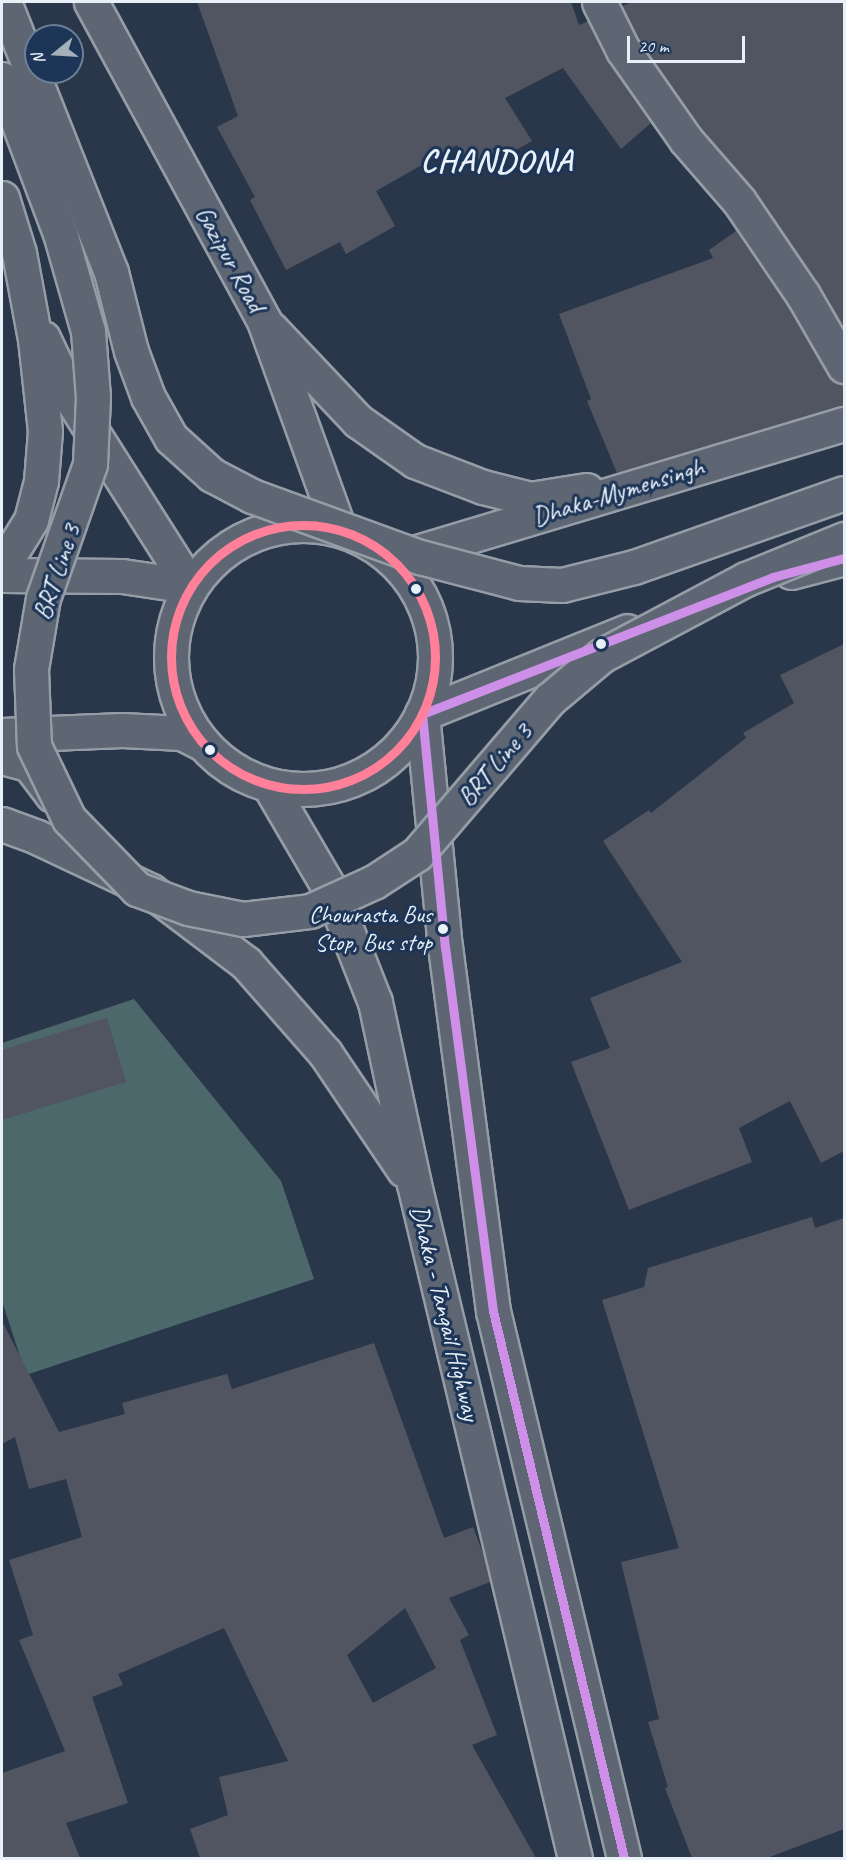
<!DOCTYPE html>
<html>
<head>
<meta charset="utf-8">
<style>
  body { margin:0 }
  #map { position:relative; width:846px; height:1860px; overflow:hidden; background:#2a374a; font-family:Caveat,sans-serif }
  div>[style] { position:absolute }
  .green>* { inset:0; background:#4c686b }
  .building>* { inset:0; background:#505561 }
  .roads { filter:drop-shadow(2px 0 #959da7) drop-shadow(-2px 0 #959da7) drop-shadow(0 2px #959da7) drop-shadow(0 -2px #959da7) }
  .street>* { height:33px; margin:-16.5px; padding:0 16.5px; transform-origin:16.5px; border-radius:16.5px; background:#5d6672 }
  .primary>* { height:33px; margin:-16.5px; padding:0 16.5px; transform-origin:16.5px; border-radius:16.5px; background:#5d6672 }
  .highway>* { height:33px; margin:-16.5px; padding:0 16.5px; transform-origin:16.5px; border-radius:16.5px; background:#5d6672 }
  .highway>.ring { margin:-16.5px; padding:0; box-sizing:content-box; background:none; border:33px solid #5d6672; border-radius:50% }
  .bridges { filter:drop-shadow(2px 0 #959da7) drop-shadow(-2px 0 #959da7) drop-shadow(0 2px #959da7) drop-shadow(0 -2px #959da7) }
  .highway-bridge>* { height:33px; margin:-16.5px; padding:0 16.5px; transform-origin:16.5px; border-radius:16.5px; background:#5d6672 }
  .bus-1>* { height:9px; margin:-4.5px; padding:0 4.5px; transform-origin:4.5px; border-radius:4.5px; background:#ce8fe9 }
  .bus-2>* { height:9px; margin:-4.5px; padding:0 4.5px; transform-origin:4.5px; border-radius:4.5px; background:#ff8098 }
  .bus-2>.ring { margin:-4.5px; padding:0; box-sizing:content-box; background:none; border:9px solid #ff8098; border-radius:50% }
  .dots>* { width:16px; height:16px; translate:-50% -50%; box-sizing:border-box; border:3px solid #1d3557; border-radius:50% }
  span { translate:-50% -50%; white-space:nowrap; text-align:center; line-height:1.15; -webkit-text-stroke:6px #1d3557; paint-order:stroke }
  .bus-label { font-size:24px; color:#e8f1f8 }
  .right { translate:-100% -50%; text-align:right }
  .street-label { font-size:26px; color:#e8f1f8 }
  .district-label { font-size:32px; color:#e8f1f8; font-weight:700; letter-spacing:1.5px }
  .frame { position:absolute; inset:0; border:3px solid #e8f1f8; pointer-events:none }
  .north { position:absolute; left:24px; top:24px; width:60px; height:60px; box-sizing:border-box; background:#1d3557; border:2px solid #6e8097; border-radius:50%; rotate:252deg; font-size:16px; font-weight:700; line-height:24px; text-align:center; color:#e8f1f8 }
  .north::after { content:''; display:block; margin:auto; width:21px; height:27px; background:#a6b0bb; clip-path:polygon(50% 0,100% 100%,50% 72%,0 100%) }
  .scale { position:absolute; left:627px; top:36px; width:118px; height:27px; box-sizing:border-box; border:3px solid #e8f1f8; border-top:0; padding-left:8px; font-size:18px; line-height:21px; white-space:nowrap; color:#e8f1f8; -webkit-text-stroke:4px #1d3557; paint-order:stroke }
</style>
</head>
<body>
<div id="map">
  <div class="green">
    <div style="clip-path:polygon(134px 999px,281px 1181px,314px 1279px,26px 1375px,2px 1301px,2px 1043px)"></div>
  </div>
  <div class="building">
    <div style="clip-path:polygon(197px 2px,571px 2px,579px 25px,588px 21px,608px 61px,651px 123px,621px 149px,563px 68px,505px 98px,532px 141px,476px 173px,457px 145px,376px 191px,395px 226px,346px 254px,340px 242px,286px 270px,250px 200px,255px 197px,217px 127px,238px 116px)"></div>
    <div style="clip-path:polygon(632px 2px,844px 2px,844px 329px,754px 190px,701px 128px,639px 40px,622px 6px)"></div>
    <div style="clip-path:polygon(736px 231px,787px 305px,828px 375px,844px 385px,844px 406px,617px 473px,587px 401px,591px 399px,559px 314px,713px 258px,709px 250px)"></div>
    <div style="clip-path:polygon(844px 644px,844px 1151px,821px 1163px,790px 1101px,739px 1128px,752px 1162px,629px 1210px,571px 1062px,610px 1048px,590px 998px,682px 962px,603px 841px,649px 810px,651px 813px,746px 738px,743px 733px,794px 703px,780px 675px)"></div>
    <div style="clip-path:polygon(107px 1018px,126px 1082px,2px 1120px,2px 1050px)"></div>
    <div style="clip-path:polygon(812px 1217px,815px 1228px,844px 1218px,844px 1829px,767px 1858px,692px 1858px,665px 1788px,668px 1787px,648px 1722px,659px 1719px,621px 1562px,679px 1548px,602px 1300px,644px 1287px,648px 1268px)"></div>
    <div style="clip-path:polygon(evenodd,2px 1321px,59px 1432px,125px 1414px,122px 1403px,227px 1374px,232px 1389px,374px 1343px,444px 1538px,473px 1527px,484px 1556px,490px 1582px,449px 1598px,469px 1635px,460px 1640px,497px 1735px,472px 1745px,536px 1858px,200px 1858px,190px 1829px,228px 1815px,219px 1777px,288px 1761px,224px 1628px,118px 1674px,123px 1685px,92px 1697px,128px 1803px,66px 1823px,80px 1858px,2px 1858px,2px 1773px,65px 1751px,19px 1640px,33px 1635px,9px 1560px,82px 1537px,66px 1479px,29px 1489px,15px 1437px,2px 1444px,2px 1321px,405px 1608px,436px 1668px,373px 1703px,347px 1655px,405px 1608px)"></div>
  </div>
  <div class="roads">
    <div class="street">
      <div style="left:599px;top:2px;width:54px;rotate:63.4deg"></div>
      <div style="left:623px;top:50px;width:110px;rotate:55deg"></div>
      <div style="left:686px;top:140px;width:81px;rotate:49deg"></div>
      <div style="left:739px;top:201px;width:114px;rotate:55.8deg"></div>
      <div style="left:803px;top:295px;width:82px;rotate:60deg"></div>
    </div>
    <div class="primary">
      <div style="left:91px;top:2px;width:363px;rotate:61.5deg"></div>
      <div style="left:264px;top:321px;width:221px;rotate:70.2deg"></div>
      <div style="left:2px;top:198px;width:58px;rotate:72.8deg"></div>
      <div style="left:19px;top:253px;width:87px;rotate:79.5deg"></div>
      <div style="left:35px;top:339px;width:93px;rotate:83.8deg"></div>
      <div style="left:45px;top:431px;width:50px;rotate:94.6deg"></div>
      <div style="left:41px;top:481px;width:40px;rotate:104.4deg"></div>
      <div style="left:31px;top:520px;width:55px;rotate:121.7deg"></div>
      <div style="left:271px;top:329px;width:127px;rotate:46.6deg"></div>
      <div style="left:358px;top:421px;width:70px;rotate:35.1deg"></div>
      <div style="left:415px;top:461px;width:73px;rotate:20.9deg"></div>
      <div style="left:483px;top:487px;width:49px;rotate:14.3deg"></div>
      <div style="left:530px;top:499px;width:57px;rotate:-9.1deg"></div>
      <div style="left:43px;top:338px;width:72px;rotate:64.5deg"></div>
      <div style="left:74px;top:403px;width:217px;rotate:57.6deg"></div>
    </div>
    <div class="highway">
      <div class="ring" style="left:171px;top:525px;width:231px;height:231px"></div>
      <div style="left:397px;top:558px;width:467px;rotate:-16.7deg"></div>
      <div style="left:791px;top:572px;width:55px;rotate:-14.8deg"></div>
      <div style="left:2px;top:575px;width:120px;rotate:0.5deg"></div>
      <div style="left:122px;top:576px;width:69px;rotate:8.4deg"></div>
      <div style="left:2px;top:735px;width:120px;rotate:-2.4deg"></div>
      <div style="left:122px;top:730px;width:60px;rotate:2.9deg"></div>
      <div style="left:182px;top:733px;width:22px;rotate:27deg"></div>
      <div style="left:2px;top:757px;width:28px;rotate:15deg"></div>
      <div style="left:29px;top:764px;width:39px;rotate:53deg"></div>
      <div style="left:269px;top:785px;width:125px;rotate:59.7deg"></div>
      <div style="left:332px;top:893px;width:117px;rotate:68.5deg"></div>
      <div style="left:375px;top:1002px;width:186px;rotate:77.9deg"></div>
      <div style="left:414px;top:1184px;width:693px;rotate:76.57deg"></div>
      <div style="left:2px;top:824px;width:37px;rotate:20deg"></div>
      <div style="left:37px;top:837px;width:126px;rotate:25.3deg"></div>
      <div style="left:151px;top:891px;width:119px;rotate:37.2deg"></div>
      <div style="left:246px;top:963px;width:120px;rotate:48.7deg"></div>
      <div style="left:325px;top:1053px;width:141px;rotate:56deg"></div>
      <div style="left:624px;top:1858px;width:562px;rotate:-103.47deg"></div>
      <div style="left:493px;top:1311px;width:366px;rotate:-97.5deg"></div>
      <div style="left:445px;top:948px;width:235px;rotate:-95.6deg"></div>
      <div style="left:422px;top:714px;width:221px;rotate:-22deg"></div>
    </div>
  </div>
  <div class="bridges">
    <div class="highway-bridge">
      <div style="left:4px;top:2px;width:290px;rotate:68.4deg"></div>
      <div style="left:111px;top:272px;width:81px;rotate:75.8deg"></div>
      <div style="left:131px;top:351px;width:49px;rotate:69.7deg"></div>
      <div style="left:148px;top:397px;width:47px;rotate:60.7deg"></div>
      <div style="left:171px;top:438px;width:55px;rotate:42.1deg"></div>
      <div style="left:212px;top:475px;width:45px;rotate:27.7deg"></div>
      <div style="left:252px;top:496px;width:179px;rotate:20deg"></div>
      <div style="left:420px;top:557px;width:102px;rotate:14.7deg"></div>
      <div style="left:519px;top:583px;width:43px;rotate:2.7deg"></div>
      <div style="left:562px;top:585px;width:74px;rotate:-14deg"></div>
      <div style="left:634px;top:567px;width:223px;rotate:-19.4deg"></div>
      <div style="left:2px;top:79px;width:165px;rotate:69.4deg"></div>
      <div style="left:60px;top:233px;width:102px;rotate:74.1deg"></div>
      <div style="left:88px;top:331px;width:66px;rotate:85.7deg"></div>
      <div style="left:93px;top:397px;width:67px;rotate:92.6deg"></div>
      <div style="left:90px;top:464px;width:142px;rotate:109.3deg"></div>
      <div style="left:43px;top:598px;width:72px;rotate:99.6deg"></div>
      <div style="left:31px;top:669px;width:77px;rotate:87.8deg"></div>
      <div style="left:34px;top:746px;width:81px;rotate:64.4deg"></div>
      <div style="left:69px;top:819px;width:98px;rotate:45.8deg"></div>
      <div style="left:137px;top:889px;width:54px;rotate:20.4deg"></div>
      <div style="left:188px;top:908px;width:56px;rotate:11.3deg"></div>
      <div style="left:243px;top:919px;width:67px;rotate:-6.8deg"></div>
      <div style="left:310px;top:911px;width:70px;rotate:-24.4deg"></div>
      <div style="left:374px;top:882px;width:51px;rotate:-33.1deg"></div>
      <div style="left:417px;top:854px;width:204px;rotate:-49.4deg"></div>
      <div style="left:550px;top:699px;width:67px;rotate:-40.1deg"></div>
      <div style="left:601px;top:656px;width:164px;rotate:-28deg"></div>
      <div style="left:746px;top:579px;width:106px;rotate:-22.2deg"></div>
    </div>
  </div>
  <div class="bus-1">
    <div style="left:624px;top:1858px;width:562px;rotate:-103.47deg"></div>
    <div style="left:493px;top:1311px;width:366px;rotate:-97.5deg"></div>
    <div style="left:445px;top:948px;width:235px;rotate:-95.6deg"></div>
    <div style="left:422px;top:714px;width:377px;rotate:-21.3deg"></div>
    <div style="left:773px;top:577px;width:73px;rotate:-15deg"></div>
  </div>
  <div class="bus-2">
    <div class="ring" style="left:171px;top:525px;width:255px;height:255px"></div>
  </div>
  <div class="dots">
    <div style="left:416px;top:589px;background:#e8f1f8"></div>
    <div style="left:601px;top:644px;background:#e8f1f8"></div>
    <div style="left:210px;top:750px;background:#e8f1f8"></div>
    <div style="left:443px;top:929px;background:#e8f1f8"></div>
  </div>
  <div class="bus-label">
    <span class="right" style="left:432px;top:929px">Chowrasta Bus<br>Stop, Bus stop</span>
  </div>
  <div class="street-label">
    <span style="left:230px;top:259px;rotate:61deg">Gazipur Road</span>
    <span style="left:618px;top:492px;rotate:-17deg">Dhaka-Mymensingh</span>
    <span style="left:57px;top:572px;rotate:-72deg">BRT Line 3</span>
    <span style="left:495px;top:765px;rotate:-50deg">BRT Line 3</span>
    <span style="left:445px;top:1313px;rotate:76deg">Dhaka - Tangail Highway</span>
  </div>
  <div class="district-label">
    <span style="left:497px;top:161px">CHANDONA</span>
  </div>
  <div class="frame"></div>
  <div class="north">N</div>
  <div class="scale">20 m</div>
</div>
</body>
</html>
